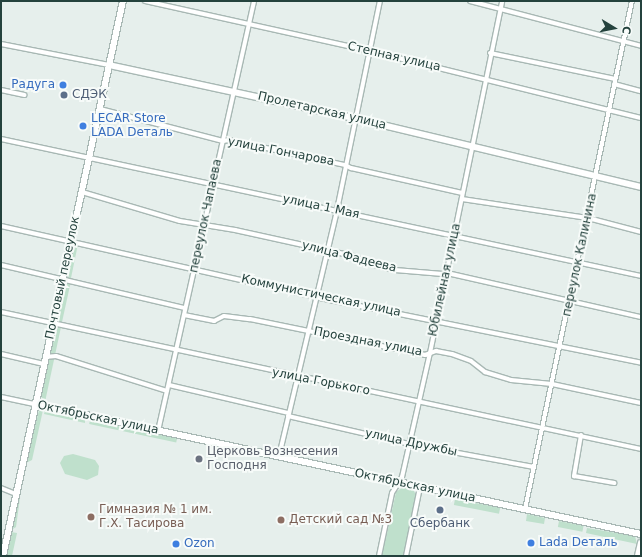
<!DOCTYPE html>
<html>
<head>
<meta charset="utf-8">
<style>
  body { margin:0 }
  #map { position:relative; width:642px; height:557px; overflow:hidden; background:#e6efec; font-family:"DejaVu Sans",sans-serif }
  div>[style] { position:absolute }
  .green>* { inset:0; background:#bfe0cc; transform-origin:0 0 }
  .roads { filter:drop-shadow(1px 0 #a8b8b4) drop-shadow(-1px 0 #a8b8b4) drop-shadow(0 1px #a8b8b4) drop-shadow(0 -1px #a8b8b4) }
  .street>* { height:4px; margin:-2px; padding:0 2px; transform-origin:2px; border-radius:2px; background:#fff }
  .secondary>* { height:5.5px; margin:-2.75px; padding:0 2.75px; transform-origin:2.75px; border-radius:2.75px; background:#fff }
  .dots>* { width:11px; height:11px; translate:-50% -50%; box-sizing:border-box; border:2px solid #f7fbf9; border-radius:50% }
  span { translate:-50% -50%; white-space:nowrap; text-align:center; line-height:1.15; -webkit-text-stroke:4px #f7fbf9; paint-order:stroke }
  .street-label { font-size:12px; color:#24423d }
  .shop-label { font-size:12px; color:#366cbe }
  .right { translate:-100% -50%; text-align:right }
  .left { translate:0 -50%; text-align:left }
  .service-label { font-size:12px; color:#4e5e75 }
  .worship-label { font-size:12px; color:#5b616d }
  .education-label { font-size:12px; color:#785e54 }
  .frame { position:absolute; inset:0; border:2px solid #24423d; pointer-events:none }
  .north { position:absolute; left:594px; top:8px; width:40px; height:40px; -webkit-text-stroke:3px #f7fbf9; paint-order:stroke; rotate:100deg; font-size:11px; font-weight:700; line-height:16px; text-align:center; color:#24423d }
  .north::after { content:''; display:block; margin:auto; width:14px; height:18px; background:#24423d; clip-path:polygon(50% 0,100% 100%,50% 72%,0 100%) }
</style>
</head>
<body>
<div id="map">
  <div class="green">
    <div style="clip-path:polygon(78px 244px,71px 278px,67px 278px,75px 246px)"></div>
    <div style="clip-path:polygon(66px 281px,71px 281px,62px 322px,60px 323px,58px 320px)"></div>
    <div style="clip-path:polygon(57px 327px,61px 327px,45px 402px,40px 395px)"></div>
    <div style="clip-path:polygon(39px 410px,43px 410px,32px 460px,26px 463px)"></div>
    <div style="clip-path:polygon(45px 411px,85px 419px,85px 423px,44px 414px)"></div>
    <div style="left:90px;top:420px;width:89px;height:4px;rotate:12deg"></div>
    <div style="clip-path:polygon(73px 454px,95px 460px,99px 466px,98px 475px,87px 480px,65px 474px,60px 463px,64px 456px)"></div>
    <div style="clip-path:polygon(403px 487px,413px 489px,416px 495px,404px 556px,382px 556px,396px 492px)"></div>
    <div style="clip-path:polygon(20px 498px,16px 527px,13px 529px,18px 499px)"></div>
    <div style="left:455px;top:499px;width:46px;height:6px;rotate:11deg"></div>
    <div style="clip-path:polygon(527px 514px,545px 518px,544px 524px,526px 521px)"></div>
    <div style="left:559px;top:521px;width:25px;height:6px;rotate:11deg"></div>
    <div style="clip-path:polygon(587px 528px,635px 536px,637px 544px,586px 533px)"></div>
    <div style="clip-path:polygon(11px 532px,17px 533px,12px 556px,7px 556px)"></div>
  </div>
  <div class="roads">
    <div class="street">
      <div style="left:145px;top:1px;width:230px;rotate:12.5deg"></div>
      <div style="left:370px;top:51px;width:279px;rotate:13.9deg"></div>
      <div style="left:470px;top:1px;width:177px;rotate:14.7deg"></div>
      <div style="left:1px;top:44px;width:110px;rotate:11deg"></div>
      <div style="left:490px;top:53px;width:128px;rotate:11.7deg"></div>
      <div style="left:614px;top:84px;width:28px;rotate:15deg"></div>
      <div style="left:1px;top:90px;width:24px;rotate:12deg"></div>
      <div style="left:100px;top:109px;width:127px;rotate:14.6deg"></div>
      <div style="left:223px;top:141px;width:6px;rotate:-9deg"></div>
      <div style="left:229px;top:140px;width:119px;rotate:12.2deg"></div>
      <div style="left:345px;top:165px;width:7px;rotate:27deg"></div>
      <div style="left:351px;top:168px;width:114px;rotate:12.7deg"></div>
      <div style="left:1px;top:139px;width:654px;rotate:12.08deg"></div>
      <div style="left:82px;top:192px;width:102px;rotate:16.5deg"></div>
      <div style="left:180px;top:221px;width:56px;rotate:9.3deg"></div>
      <div style="left:235px;top:230px;width:121px;rotate:12.4deg"></div>
      <div style="left:353px;top:256px;width:20px;rotate:24deg"></div>
      <div style="left:371px;top:264px;width:25px;rotate:14deg"></div>
      <div style="left:395px;top:270px;width:48px;rotate:4.8deg"></div>
      <div style="left:443px;top:274px;width:4px;rotate:-14deg"></div>
      <div style="left:447px;top:273px;width:199px;rotate:12.8deg"></div>
      <div style="left:462px;top:199px;width:127px;rotate:8.6deg"></div>
      <div style="left:588px;top:218px;width:55px;rotate:14.8deg"></div>
      <div style="left:1px;top:226px;width:322px;rotate:12.7deg"></div>
      <div style="left:315px;top:297px;width:333px;rotate:11.4deg"></div>
      <div style="left:1px;top:265px;width:189px;rotate:13.2deg"></div>
      <div style="left:1px;top:312px;width:654px;rotate:12.08deg"></div>
      <div style="left:184px;top:315px;width:31px;rotate:11deg"></div>
      <div style="left:214px;top:321px;width:11px;rotate:-27deg"></div>
      <div style="left:224px;top:316px;width:26px;rotate:7deg"></div>
      <div style="left:250px;top:319px;width:179px;rotate:11.6deg"></div>
      <div style="left:425px;top:355px;width:12px;rotate:-20deg"></div>
      <div style="left:436px;top:351px;width:16px;rotate:11deg"></div>
      <div style="left:452px;top:354px;width:20px;rotate:20deg"></div>
      <div style="left:471px;top:361px;width:18px;rotate:38deg"></div>
      <div style="left:485px;top:372px;width:27px;rotate:17deg"></div>
      <div style="left:511px;top:380px;width:41px;rotate:5.6deg"></div>
      <div style="left:552px;top:384px;width:91px;rotate:12.1deg"></div>
      <div style="left:1px;top:354px;width:44px;rotate:13.1deg"></div>
      <div style="left:45px;top:357px;width:11px;rotate:-5deg"></div>
      <div style="left:56px;top:356px;width:116px;rotate:17.5deg"></div>
      <div style="left:169px;top:385px;width:122px;rotate:13.2deg"></div>
      <div style="left:1px;top:397px;width:35px;rotate:12deg"></div>
      <div style="left:288px;top:416px;width:124px;rotate:13deg"></div>
      <div style="left:409px;top:444px;width:127px;rotate:10.4deg"></div>
      <div style="left:158px;top:431px;width:441px;rotate:-77.4deg"></div>
      <div style="left:581px;top:435px;width:42px;rotate:99.7deg"></div>
      <div style="left:574px;top:476px;width:41px;rotate:9.9deg"></div>
      <div style="left:279px;top:456px;width:253px;rotate:-76.7deg"></div>
      <div style="left:337px;top:210px;width:213px;rotate:-78.4deg"></div>
      <div style="left:1px;top:488px;width:16px;rotate:22deg"></div>
      <div style="left:525px;top:509px;width:519px;rotate:-78.11deg"></div>
      <div style="left:379px;top:556px;width:64px;rotate:-78.3deg"></div>
      <div style="left:392px;top:493px;width:19px;rotate:-58deg"></div>
      <div style="left:402px;top:477px;width:127px;rotate:-77.3deg"></div>
      <div style="left:430px;top:353px;width:359px;rotate:-78.4deg"></div>
      <div style="left:406px;top:556px;width:70px;rotate:-78.5deg"></div>
    </div>
    <div class="secondary">
      <div style="left:109px;top:65px;width:251px;rotate:12.2deg"></div>
      <div style="left:354px;top:118px;width:295px;rotate:13.5deg"></div>
      <div style="left:35px;top:404px;width:620px;rotate:12.11deg"></div>
      <div style="left:3px;top:556px;width:568px;rotate:-77.8deg"></div>
      <div style="left:638px;top:556px;width:13px;rotate:-77deg"></div>
    </div>
  </div>
  <div class="dots">
    <div style="left:63px;top:85px;background:#3f7fe0"></div>
    <div style="left:64px;top:95px;background:#5c6f8a"></div>
    <div style="left:83px;top:126px;background:#3f7fe0"></div>
    <div style="left:199px;top:459px;background:#6b7280"></div>
    <div style="left:440px;top:510px;background:#5c6f8a"></div>
    <div style="left:91px;top:517px;background:#8d6e63"></div>
    <div style="left:281px;top:520px;background:#8d6e63"></div>
    <div style="left:531px;top:543px;background:#3f7fe0"></div>
    <div style="left:176px;top:544px;background:#3f7fe0"></div>
  </div>
  <div class="street-label">
    <span style="left:394px;top:57px;rotate:13deg">Степная улица</span>
    <span style="left:322px;top:111px;rotate:13deg">Пролетарская улица</span>
    <span style="left:281px;top:152px;rotate:11deg">улица Гончарова</span>
    <span style="left:321px;top:207px;rotate:12deg">улица 1 Мая</span>
    <span style="left:206px;top:216px;rotate:-78deg">переулок Чапаева</span>
    <span style="left:580px;top:255px;rotate:-78deg">переулок Калинина</span>
    <span style="left:349px;top:257px;rotate:14deg">улица Фадеева</span>
    <span style="left:63px;top:278px;rotate:-78deg">Почтовый переулок</span>
    <span style="left:445px;top:280px;rotate:-78deg">Юбилейная улица</span>
    <span style="left:321px;top:296px;rotate:12deg">Коммунистическая улица</span>
    <span style="left:368px;top:342px;rotate:11deg">Проездная улица</span>
    <span style="left:321px;top:382px;rotate:11deg">улица Горького</span>
    <span style="left:98px;top:418px;rotate:12deg">Октябрьская улица</span>
    <span style="left:411px;top:443px;rotate:12deg">улица Дружбы</span>
    <span style="left:415px;top:486px;rotate:12deg">Октябрьская улица</span>
  </div>
  <div class="shop-label">
    <span class="right" style="left:55px;top:85px">Радуга</span>
    <span class="left" style="left:91px;top:126px">LECAR Store<br>LADA Dеталь</span>
    <span class="left" style="left:539px;top:543px">Lada Dеталь</span>
    <span class="left" style="left:184px;top:544px">Ozon</span>
  </div>
  <div class="service-label">
    <span class="left" style="left:72px;top:95px">СДЭК</span>
    <span style="left:440px;top:524px">Сбербанк</span>
  </div>
  <div class="worship-label">
    <span class="left" style="left:207px;top:459px">Церковь Вознесения<br>Господня</span>
  </div>
  <div class="education-label">
    <span class="left" style="left:99px;top:517px">Гимназия № 1 им.<br>Г.Х. Тасирова</span>
    <span class="left" style="left:289px;top:520px">Детский сад №3</span>
  </div>
  <div class="frame"></div>
  <div class="north">С</div>
</div>
</body>
</html>
